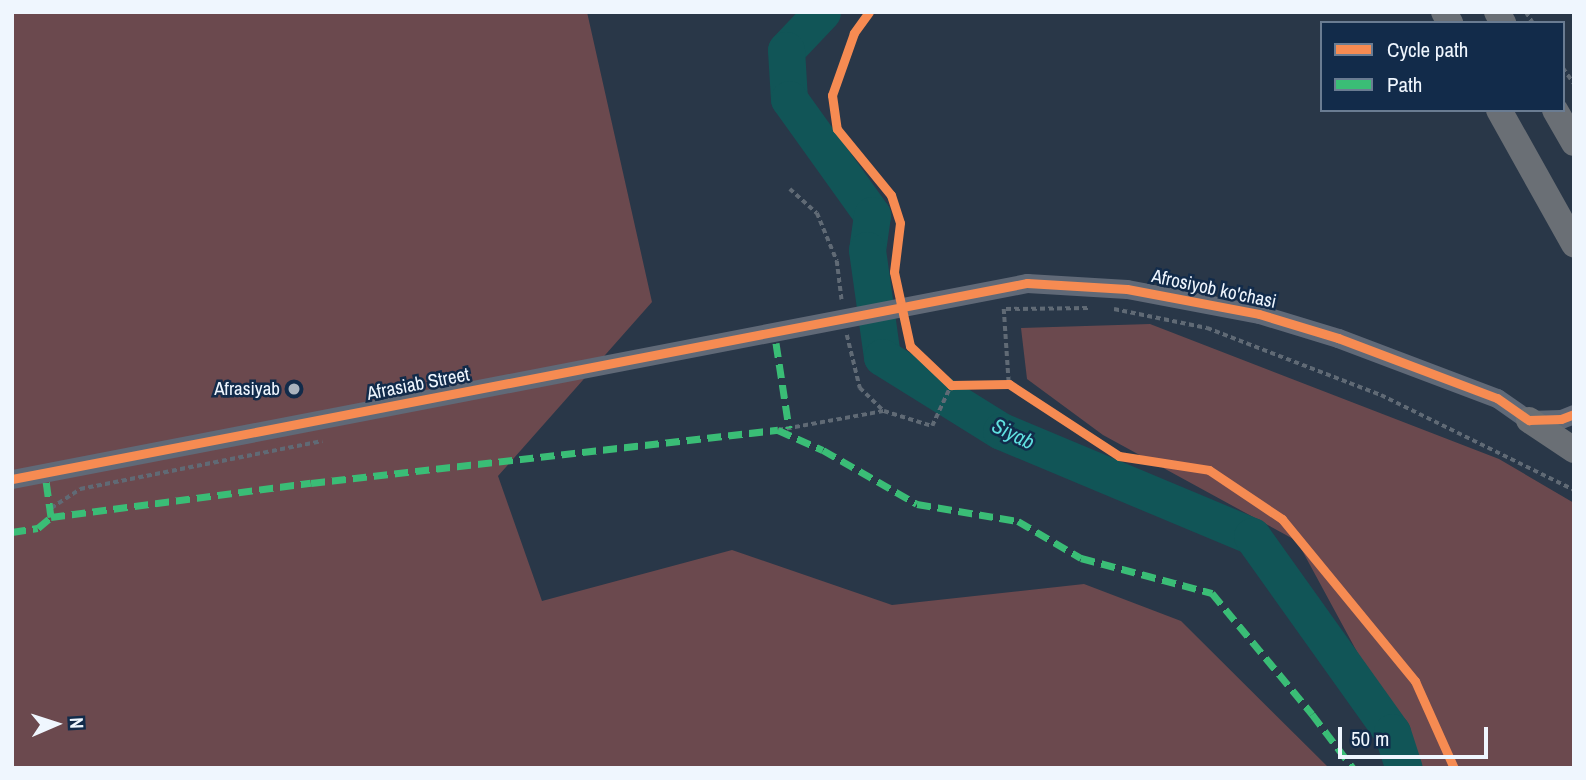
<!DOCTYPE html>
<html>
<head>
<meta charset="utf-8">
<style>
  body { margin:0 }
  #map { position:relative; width:1586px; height:780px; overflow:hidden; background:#293748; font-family:"Archivo Narrow",sans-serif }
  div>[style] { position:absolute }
  .green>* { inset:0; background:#6b494e }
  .river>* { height:37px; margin:-18.5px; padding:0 18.5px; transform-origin:18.5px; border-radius:18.5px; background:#115557 }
  .path>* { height:3.5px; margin-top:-1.75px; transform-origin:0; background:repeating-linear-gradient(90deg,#606a75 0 5px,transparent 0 8.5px) }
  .minor>* { height:19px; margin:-9.5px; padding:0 9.5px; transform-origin:9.5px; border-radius:9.5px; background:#606977 }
  .major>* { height:26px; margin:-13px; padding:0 13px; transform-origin:13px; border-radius:13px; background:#6a6f75 }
  .quiet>* { height:7px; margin-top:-3.5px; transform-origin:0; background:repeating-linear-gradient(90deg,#3abd76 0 14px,transparent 0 21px) }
  .cycleway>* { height:9px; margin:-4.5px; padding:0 4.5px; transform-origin:4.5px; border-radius:4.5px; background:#f68b52 }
  .dots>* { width:19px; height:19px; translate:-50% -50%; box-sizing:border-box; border:4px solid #122b4a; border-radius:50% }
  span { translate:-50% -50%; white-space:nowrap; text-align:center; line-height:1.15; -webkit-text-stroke:5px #122b4a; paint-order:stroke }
  .street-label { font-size:19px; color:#eff6fe }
  .poi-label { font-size:19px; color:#eff6fe }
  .right { translate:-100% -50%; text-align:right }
  .water-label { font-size:21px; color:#5fe0e0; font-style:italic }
  .frame { position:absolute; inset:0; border:14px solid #eff6fe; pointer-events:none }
  .legend { position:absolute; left:1320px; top:21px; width:245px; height:91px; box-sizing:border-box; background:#122b4a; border:2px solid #6a7c92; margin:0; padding:9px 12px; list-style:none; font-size:21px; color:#eff6fe }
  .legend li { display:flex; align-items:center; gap:14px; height:35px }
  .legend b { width:35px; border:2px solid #6a7c92 }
  .north { position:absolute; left:21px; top:689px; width:70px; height:70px; -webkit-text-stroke:5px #122b4a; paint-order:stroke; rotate:87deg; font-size:19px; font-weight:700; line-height:28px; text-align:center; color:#eff6fe }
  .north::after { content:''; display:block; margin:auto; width:24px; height:32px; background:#eff6fe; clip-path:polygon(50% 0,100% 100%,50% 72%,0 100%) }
  .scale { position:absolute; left:1338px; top:727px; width:150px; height:32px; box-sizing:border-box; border:4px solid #eff6fe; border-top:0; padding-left:9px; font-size:21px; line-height:24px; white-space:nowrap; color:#eff6fe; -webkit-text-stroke:5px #122b4a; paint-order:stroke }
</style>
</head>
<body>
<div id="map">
  <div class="green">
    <div style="clip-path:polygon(12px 12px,587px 12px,652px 302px,498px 476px,542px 601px,732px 550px,892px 605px,1084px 584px,1181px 621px,1329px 768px,12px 768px)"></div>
    <div style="clip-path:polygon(1150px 324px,1499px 459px,1574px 503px,1574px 768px,1420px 768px,1297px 541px,1103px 435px,1027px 379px,1021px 328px)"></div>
  </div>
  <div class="river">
    <div style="left:822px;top:12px;width:52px;rotate:133.5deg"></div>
    <div style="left:786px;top:50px;width:49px;rotate:86.5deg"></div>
    <div style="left:789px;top:99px;width:143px;rotate:54.4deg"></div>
    <div style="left:872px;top:215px;width:35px;rotate:98deg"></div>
    <div style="left:867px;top:250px;width:108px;rotate:82deg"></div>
    <div style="left:882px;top:357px;width:140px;rotate:31.9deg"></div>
    <div style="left:1001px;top:431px;width:272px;rotate:22.7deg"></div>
    <div style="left:1252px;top:536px;width:241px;rotate:54.5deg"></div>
    <div style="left:1392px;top:732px;width:38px;rotate:72deg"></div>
  </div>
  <div class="path">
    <div style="left:869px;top:12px;width:26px;rotate:126deg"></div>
    <div style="left:854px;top:33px;width:66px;rotate:109.5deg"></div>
    <div style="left:832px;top:95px;width:34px;rotate:82deg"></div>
    <div style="left:837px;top:129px;width:85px;rotate:50.7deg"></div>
    <div style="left:891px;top:195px;width:29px;rotate:72deg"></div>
    <div style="left:900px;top:223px;width:49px;rotate:97deg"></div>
    <div style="left:894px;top:272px;width:16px;rotate:76deg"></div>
    <div style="left:1526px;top:12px;width:13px;rotate:58deg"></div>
    <div style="left:1563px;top:68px;width:19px;rotate:55deg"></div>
    <div style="left:790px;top:189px;width:36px;rotate:42deg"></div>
    <div style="left:817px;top:213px;width:52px;rotate:67.4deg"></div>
    <div style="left:837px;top:261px;width:39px;rotate:83deg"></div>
    <div style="left:1004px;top:309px;width:75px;rotate:86.2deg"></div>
    <div style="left:1006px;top:309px;width:83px;rotate:-0.7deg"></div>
    <div style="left:1114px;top:309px;width:95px;rotate:11.5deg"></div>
    <div style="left:1207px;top:328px;width:186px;rotate:21.1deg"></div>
    <div style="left:1381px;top:395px;width:215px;rotate:26.2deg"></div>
    <div style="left:906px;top:326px;width:20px;rotate:79deg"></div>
    <div style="left:910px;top:346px;width:57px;rotate:43.6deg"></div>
    <div style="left:951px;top:385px;width:58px;rotate:-1deg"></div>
    <div style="left:1009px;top:384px;width:131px;rotate:33.2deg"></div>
    <div style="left:1119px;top:456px;width:91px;rotate:8.8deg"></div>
    <div style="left:1209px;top:470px;width:88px;rotate:33.9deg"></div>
    <div style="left:1282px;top:519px;width:210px;rotate:50.6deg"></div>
    <div style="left:1415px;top:681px;width:95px;rotate:65.9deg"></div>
    <div style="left:847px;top:335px;width:55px;rotate:76.2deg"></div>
    <div style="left:860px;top:388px;width:33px;rotate:44deg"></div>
    <div style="left:884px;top:411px;width:50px;rotate:17.4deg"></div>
    <div style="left:932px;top:426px;width:45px;rotate:-65.1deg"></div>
    <div style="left:778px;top:430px;width:108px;rotate:-10.2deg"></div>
    <div style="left:51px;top:508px;width:35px;rotate:-33deg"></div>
    <div style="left:80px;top:489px;width:247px;rotate:-11.2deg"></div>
  </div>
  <div class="minor">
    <div style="left:12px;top:479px;width:1034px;rotate:-10.93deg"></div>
    <div style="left:1027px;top:283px;width:100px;rotate:3.4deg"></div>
    <div style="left:1127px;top:289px;width:134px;rotate:10.7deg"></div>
    <div style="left:1259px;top:314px;width:83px;rotate:16.9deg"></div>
    <div style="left:1338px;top:338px;width:170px;rotate:20.7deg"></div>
    <div style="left:1497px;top:398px;width:39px;rotate:35deg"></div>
    <div style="left:1529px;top:420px;width:32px;rotate:-2deg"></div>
    <div style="left:1561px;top:419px;width:14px;rotate:-21deg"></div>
  </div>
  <div class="major">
    <div style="left:1444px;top:12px;width:13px;rotate:61deg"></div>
    <div style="left:1497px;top:12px;width:13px;rotate:61deg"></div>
    <div style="left:1499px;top:110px;width:154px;rotate:60.8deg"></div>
    <div style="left:1555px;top:110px;width:38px;rotate:60deg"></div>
    <div style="left:1529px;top:420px;width:54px;rotate:33.7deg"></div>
  </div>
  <div class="quiet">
    <div style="left:776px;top:343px;width:86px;rotate:81.3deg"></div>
    <div style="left:51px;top:517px;width:262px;rotate:-7.5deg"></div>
    <div style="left:311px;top:483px;width:470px;rotate:-6.5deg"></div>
    <div style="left:778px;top:430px;width:49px;rotate:24deg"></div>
    <div style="left:823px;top:450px;width:108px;rotate:29.9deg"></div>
    <div style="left:917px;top:504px;width:102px;rotate:9.6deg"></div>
    <div style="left:1018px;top:521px;width:73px;rotate:30.4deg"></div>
    <div style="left:1081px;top:558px;width:136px;rotate:15deg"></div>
    <div style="left:1212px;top:593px;width:157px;rotate:50.4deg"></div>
    <div style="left:1312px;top:714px;width:68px;rotate:52.8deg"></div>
    <div style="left:12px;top:532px;width:26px;rotate:-9deg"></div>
    <div style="left:38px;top:528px;width:17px;rotate:-40deg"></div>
    <div style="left:51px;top:517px;width:44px;rotate:-97.8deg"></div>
  </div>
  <div class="cycleway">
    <div style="left:869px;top:12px;width:26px;rotate:126deg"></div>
    <div style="left:854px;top:33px;width:66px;rotate:109.5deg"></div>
    <div style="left:832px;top:95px;width:34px;rotate:82deg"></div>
    <div style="left:837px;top:129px;width:85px;rotate:50.7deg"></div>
    <div style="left:891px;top:195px;width:29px;rotate:72deg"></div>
    <div style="left:900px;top:223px;width:49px;rotate:97deg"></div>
    <div style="left:894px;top:272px;width:76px;rotate:77.8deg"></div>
    <div style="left:910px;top:346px;width:57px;rotate:43.6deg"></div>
    <div style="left:951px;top:385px;width:58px;rotate:-1deg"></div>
    <div style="left:1009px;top:384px;width:131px;rotate:33.2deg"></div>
    <div style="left:1119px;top:456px;width:91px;rotate:8.8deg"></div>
    <div style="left:1209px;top:470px;width:88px;rotate:33.9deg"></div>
    <div style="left:1282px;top:519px;width:210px;rotate:50.6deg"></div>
    <div style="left:1415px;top:681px;width:95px;rotate:65.9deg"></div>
    <div style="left:12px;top:479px;width:1034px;rotate:-10.93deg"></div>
    <div style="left:1027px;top:283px;width:100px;rotate:3.4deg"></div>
    <div style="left:1127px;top:289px;width:134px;rotate:10.7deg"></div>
    <div style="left:1259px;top:314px;width:83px;rotate:16.9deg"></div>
    <div style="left:1338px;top:338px;width:170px;rotate:20.7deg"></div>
    <div style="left:1497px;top:398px;width:39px;rotate:35deg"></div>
    <div style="left:1529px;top:420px;width:32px;rotate:-2deg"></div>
    <div style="left:1561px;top:419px;width:14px;rotate:-21deg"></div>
  </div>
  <div class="dots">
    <div style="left:294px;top:389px;background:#aab3be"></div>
  </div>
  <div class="street-label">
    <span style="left:1214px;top:289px;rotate:12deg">Afrosiyob ko'chasi</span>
    <span style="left:418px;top:384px;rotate:-11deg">Afrasiab Street</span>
  </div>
  <div class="poi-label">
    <span class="right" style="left:280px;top:389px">Afrasiyab</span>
  </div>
  <div class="water-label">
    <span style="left:1013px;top:434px;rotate:26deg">Siyab</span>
  </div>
  <div class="frame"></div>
  <ul class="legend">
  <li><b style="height:9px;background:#f68b52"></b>Cycle path</li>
  <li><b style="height:9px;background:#3abd76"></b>Path</li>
  </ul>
  <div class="north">N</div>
  <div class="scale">50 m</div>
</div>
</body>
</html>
